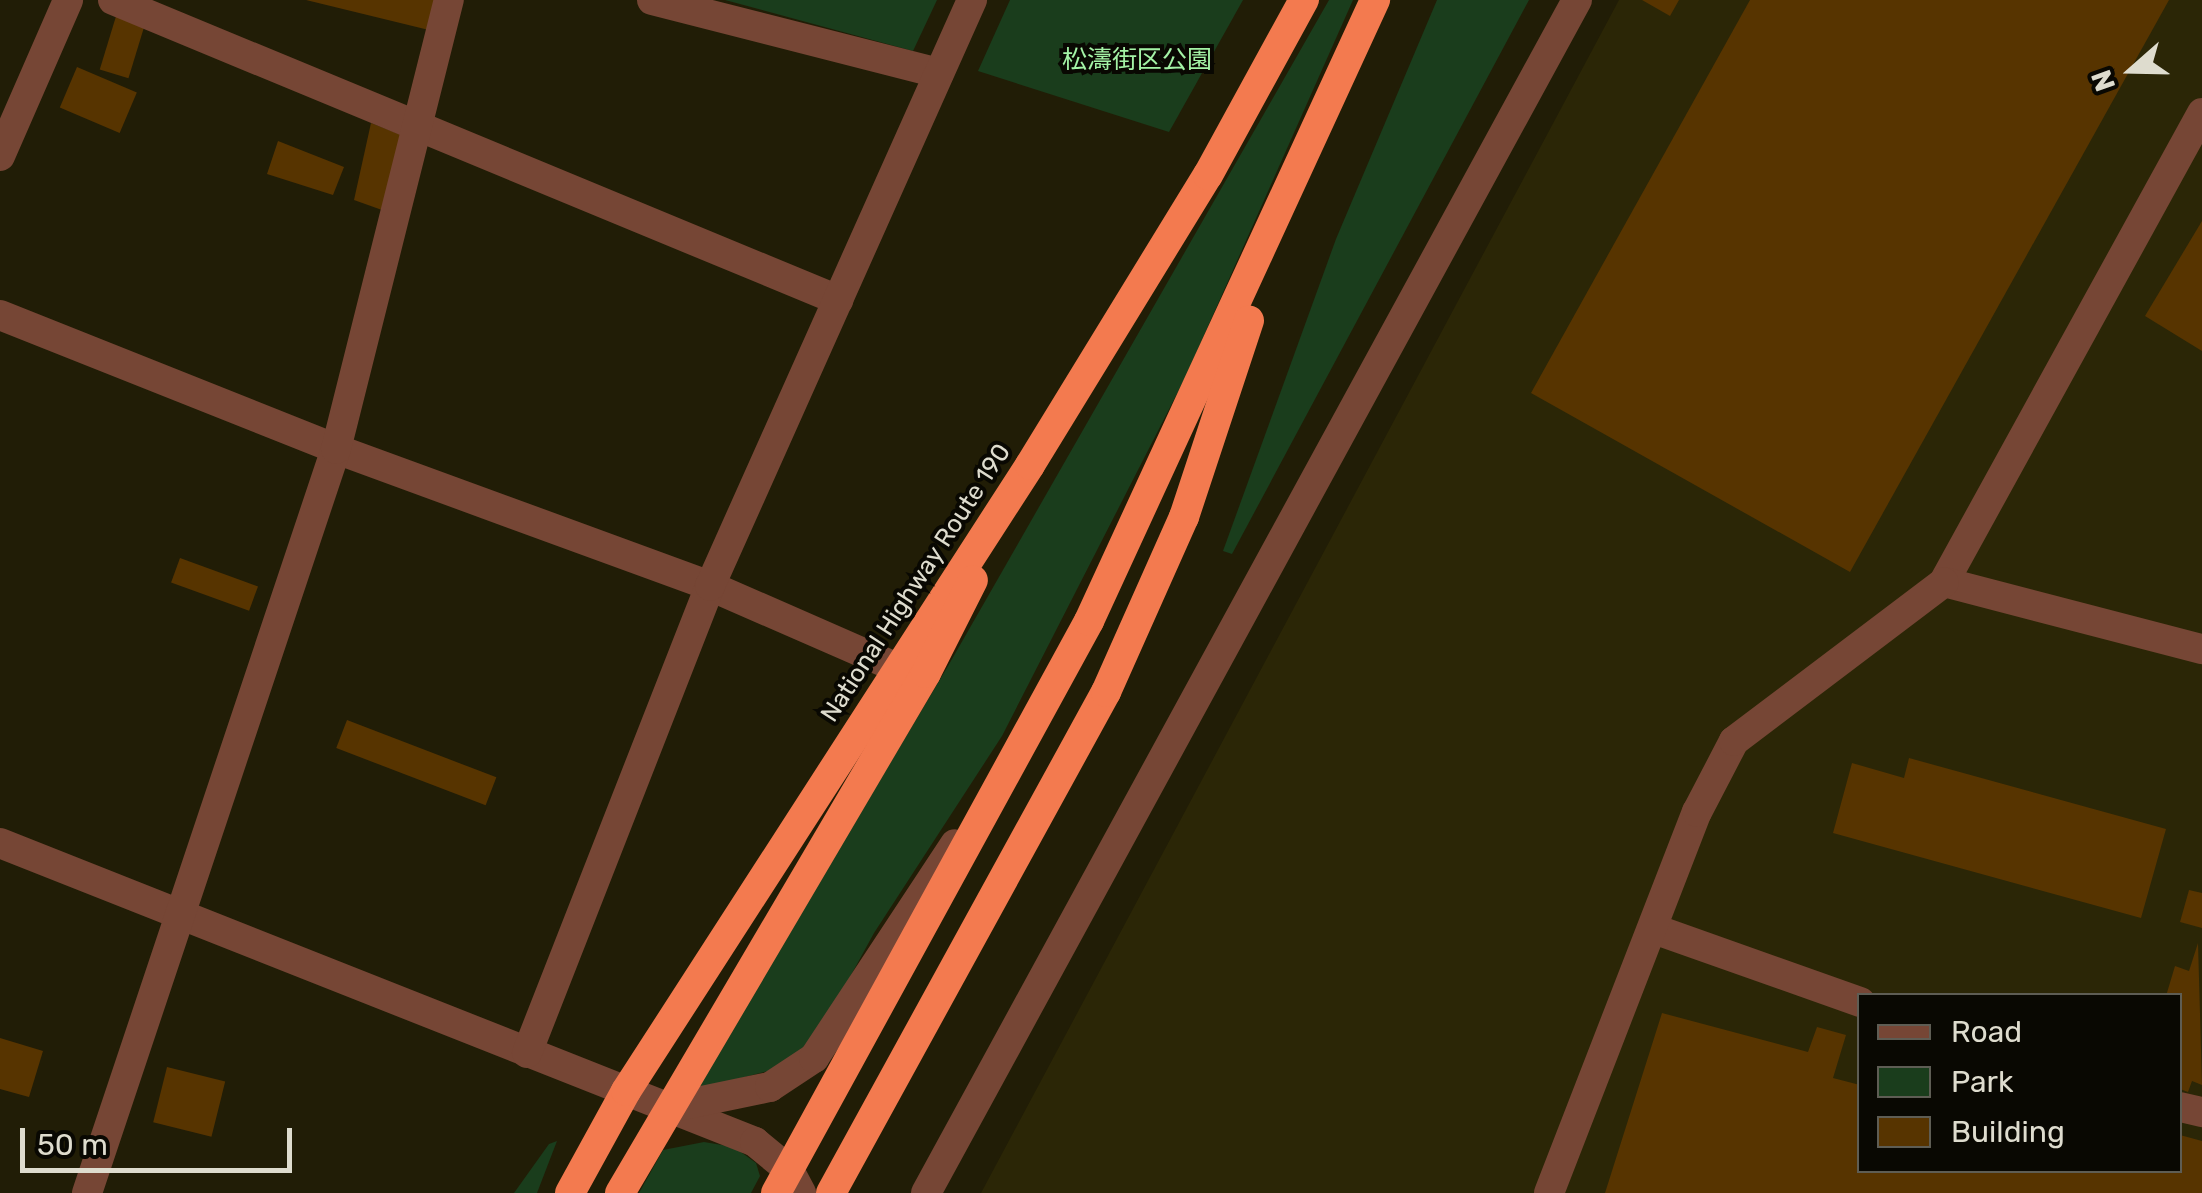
<!DOCTYPE html>
<html>
<head>
<meta charset="utf-8">
<style>
  body { margin:0 }
  #map { position:relative; width:2202px; height:1193px; overflow:hidden; background:#211d06; font-family:Rubik,"Noto Sans JP",sans-serif }
  div>[style] { position:absolute }
  .built>* { inset:0; background:#2b2606 }
  .green>* { inset:0; background:#1a3d1c }
  .building>* { inset:0; background:#573400; transform-origin:0 0 }
  .minor>* { height:30px; margin:-15px; padding:0 15px; transform-origin:15px; border-radius:15px; background:#764635 }
  .highway>* { height:30px; margin:-15px; padding:0 15px; transform-origin:15px; border-radius:15px; background:#f37a4f }
  span { translate:-50% -50%; white-space:nowrap; text-align:center; line-height:1.15; -webkit-text-stroke:8px #090802; paint-order:stroke }
  .park-label { font-size:25px; color:#a4f3a6 }
  .street-label { font-size:25px; color:#dedcce }
  .legend { position:absolute; left:1857px; top:993px; width:325px; height:180px; box-sizing:border-box; background:#090802; border:2px solid #5e5d54; margin:0; padding:12px 18px; list-style:none; font-size:30px; color:#dedcce }
  .legend li { display:flex; align-items:center; gap:20px; height:50px }
  .legend b { width:50px; border:2px solid #5e5d54 }
  .north { position:absolute; left:2082px; top:20px; width:100px; height:100px; -webkit-text-stroke:8px #090802; paint-order:stroke; rotate:250deg; font-size:28px; font-weight:700; line-height:40px; text-align:center; color:#dedcce }
  .north::after { content:''; display:block; margin:auto; width:35px; height:45px; background:#dedcce; clip-path:polygon(50% 0,100% 100%,50% 72%,0 100%) }
  .scale { position:absolute; left:20px; top:1128px; width:272px; height:45px; box-sizing:border-box; border:5px solid #dedcce; border-top:0; padding-left:12px; font-size:30px; line-height:35px; white-space:nowrap; color:#dedcce; -webkit-text-stroke:8px #090802; paint-order:stroke }
</style>
</head>
<body>
<div id="map">
  <div class="built">
    <div style="clip-path:polygon(evenodd,1619px 0,2202px 0,2202px 1193px,981px 1193px,1619px 0,1860px 996px,2180px 996px,2180px 1170px,1860px 1170px,1860px 996px)"></div>
  </div>
  <div class="green">
    <div style="clip-path:polygon(725px 0,937px 0,913px 51px)"></div>
    <div style="clip-path:polygon(1010px 0,1243px 0,1169px 132px,978px 71px)"></div>
    <div style="clip-path:polygon(1329px 0,1353px 0,1185px 378px,1002px 736px,874px 933px,821px 1030px,798px 1054px,768px 1071px,695px 1090px,948px 666px)"></div>
    <div style="clip-path:polygon(1437px 0,1529px 0,1232px 554px,1223px 551px,1336px 239px)"></div>
    <div style="clip-path:polygon(557px 1141px,537px 1193px,514px 1193px,549px 1144px)"></div>
    <div style="clip-path:polygon(704px 1142px,734px 1147px,756px 1163px,760px 1176px,751px 1193px,639px 1193px,663px 1150px)"></div>
  </div>
  <div class="building">
    <div style="clip-path:polygon(306px 0,440px 0,433px 31px)"></div>
    <div style="clip-path:polygon(1642px 0,1679px 0,1670px 16px)"></div>
    <div style="clip-path:polygon(1750px 0,2169px 0,1850px 572px,1531px 393px)"></div>
    <div style="left:117px;top:13px;width:30px;height:59px;rotate:17deg"></div>
    <div style="left:77px;top:67px;width:65px;height:44px;rotate:23deg"></div>
    <div style="clip-path:polygon(371px 123px,404px 136px,382px 210px,354px 200px)"></div>
    <div style="clip-path:polygon(278px 141px,344px 167px,333px 195px,267px 174px)"></div>
    <div style="clip-path:polygon(2202px 221px,2202px 351px,2145px 316px)"></div>
    <div style="left:180px;top:558px;width:83px;height:26px;rotate:20deg"></div>
    <div style="left:347px;top:720px;width:160px;height:30px;rotate:21deg"></div>
    <div style="clip-path:polygon(1909px 758px,2166px 829px,2141px 918px,1833px 833px,1852px 763px,1904px 778px)"></div>
    <div style="clip-path:polygon(2189px 890px,2202px 893px,2202px 928px,2180px 922px)"></div>
    <div style="clip-path:polygon(2198px 943px,2202px 1085px,2192px 1081px,2188px 1092px,2180px 1089px,2180px 996px,2166px 996px,2175px 966px,2189px 971px)"></div>
    <div style="clip-path:polygon(1662px 1013px,1808px 1052px,1817px 1027px,1846px 1035px,1833px 1078px,1860px 1085px,1860px 1170px,2180px 1170px,2180px 1135px,2202px 1141px,2202px 1193px,1605px 1193px)"></div>
    <div style="clip-path:polygon(0 1038px,43px 1051px,29px 1097px,0 1089px)"></div>
    <div style="left:167px;top:1067px;width:60px;height:57px;rotate:14deg"></div>
  </div>
  <div class="minor">
    <div style="left:113px;top:0;width:785px;rotate:22.48deg"></div>
    <div style="left:652px;top:0;width:296px;rotate:14.3deg"></div>
    <div style="left:2202px;top:113px;width:535px;rotate:118.82deg"></div>
    <div style="left:1944px;top:582px;width:267px;rotate:14.6deg"></div>
    <div style="left:0;top:156px;width:170px;rotate:-66.4deg"></div>
    <div style="left:0;top:315px;width:362px;rotate:21.7deg"></div>
    <div style="left:336px;top:449px;width:398px;rotate:20.1deg"></div>
    <div style="left:710px;top:586px;width:202px;rotate:23.6deg"></div>
    <div style="left:0;top:843px;width:812px;rotate:21.6deg"></div>
    <div style="left:755px;top:1142px;width:44px;rotate:39.5deg"></div>
    <div style="left:789px;top:1170px;width:26px;rotate:62deg"></div>
    <div style="left:1654px;top:929px;width:219px;rotate:19.5deg"></div>
    <div style="left:527px;top:1053px;width:502px;rotate:-68.6deg"></div>
    <div style="left:710px;top:586px;width:642px;rotate:-65.91deg"></div>
    <div style="left:673px;top:1107px;width:99px;rotate:-11.7deg"></div>
    <div style="left:770px;top:1087px;width:53px;rotate:-33.4deg"></div>
    <div style="left:814px;top:1058px;width:256px;rotate:-56.6deg"></div>
    <div style="left:2180px;top:1107px;width:23px;rotate:13deg"></div>
    <div style="left:87px;top:1193px;width:785px;rotate:-71.5deg"></div>
    <div style="left:336px;top:449px;width:463px;rotate:-75.9deg"></div>
    <div style="left:926px;top:1193px;width:1359px;rotate:-61.38deg"></div>
    <div style="left:1549px;top:1193px;width:409px;rotate:-68.8deg"></div>
    <div style="left:1697px;top:812px;width:80px;rotate:-62.5deg"></div>
    <div style="left:1734px;top:741px;width:263px;rotate:-37.1deg"></div>
  </div>
  <div class="highway">
    <div style="left:570px;top:1193px;width:116px;rotate:-61.2deg"></div>
    <div style="left:626px;top:1091px;width:745px;rotate:-57.16deg"></div>
    <div style="left:1030px;top:465px;width:340px;rotate:-58.5deg"></div>
    <div style="left:1208px;top:175px;width:200px;rotate:-61.3deg"></div>
    <div style="left:620px;top:1193px;width:603px;rotate:-59.52deg"></div>
    <div style="left:926px;top:673px;width:104px;rotate:-63.2deg"></div>
    <div style="left:776px;top:1193px;width:652px;rotate:-61.31deg"></div>
    <div style="left:1089px;top:621px;width:684px;rotate:-65.27deg"></div>
    <div style="left:831px;top:1193px;width:572px;rotate:-61.24deg"></div>
    <div style="left:1106px;top:692px;width:192px;rotate:-66deg"></div>
    <div style="left:1184px;top:517px;width:207px;rotate:-71.7deg"></div>
  </div>
  <div class="park-label">
    <span style="left:1137px;top:60px">松濤街区公園</span>
  </div>
  <div class="street-label">
    <span style="left:916px;top:583px;rotate:-57deg">National Highway Route 190</span>
  </div>
  <ul class="legend">
  <li><b style="height:12px;background:#764635"></b>Road</li>
  <li><b style="height:28px;background:#1a3d1c"></b>Park</li>
  <li><b style="height:28px;background:#573400"></b>Building</li>
  </ul>
  <div class="north">N</div>
  <div class="scale">50 m</div>
</div>
</body>
</html>
